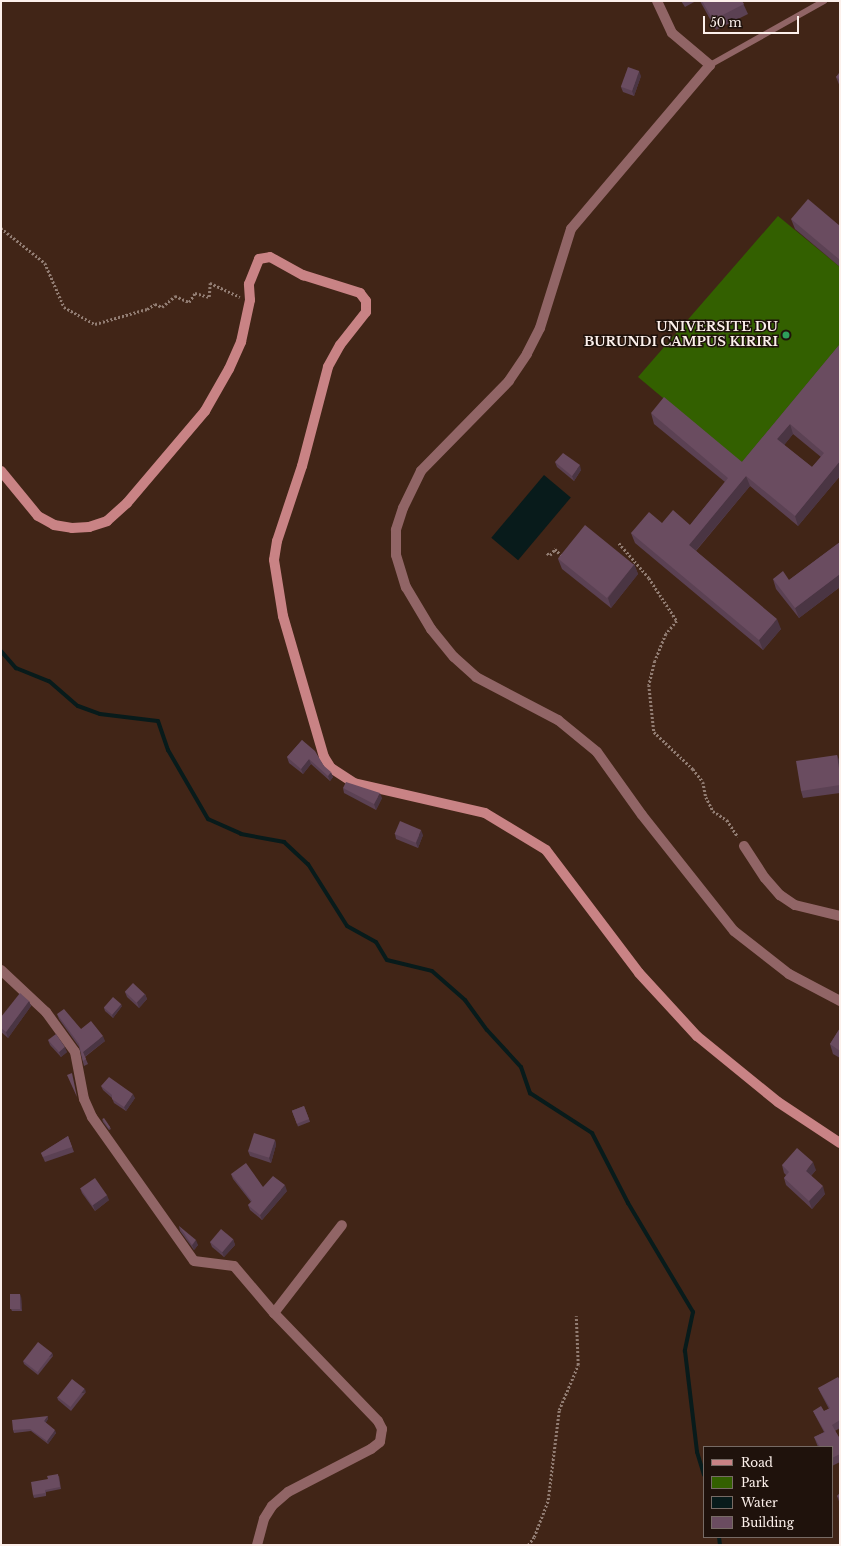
<!DOCTYPE html>
<html>
<head>
<meta charset="utf-8">
<style>
  body { margin:0 }
  #map { position:relative; width:841px; height:1546px; overflow:hidden; background:#412517; font-family:"Libre Baskerville",serif }
  div>[style] { position:absolute }
  .green>* { inset:0; background:#336000 }
  .water>* { inset:0; background:#081b1b; transform-origin:0 0 }
  .stream>* { height:4px; margin:-2px; padding:0 2px; transform-origin:2px; border-radius:2px; background:#081b1b }
  .path>* { height:2.5px; margin-top:-1.25px; transform-origin:0; background:repeating-linear-gradient(90deg,#927d73 0 2px,transparent 0 4px) }
  .lane>* { height:6px; margin:-3px; padding:0 3px; transform-origin:3px; border-radius:3px; background:#916566 }
  .street>* { height:10px; margin:-5px; padding:0 5px; transform-origin:5px; border-radius:5px; background:#916566 }
  .secondary>* { height:10px; margin:-5px; padding:0 5px; transform-origin:5px; border-radius:5px; background:#c98385 }
  .wall>* { inset:0; background:#5b4153; transform-origin:0 0 }
  .shaded-wall>* { inset:0; background:#4a3543; transform-origin:0 0 }
  .building>* { inset:0; background:#6a4c60; transform-origin:0 0 }
  .dots>* { width:11px; height:11px; translate:-50% -50%; box-sizing:border-box; border:2px solid #1f120c; border-radius:50% }
  span { translate:-50% -50%; white-space:nowrap; text-align:center; line-height:1.15; -webkit-text-stroke:3px #1f120c; paint-order:stroke }
  .poi-label { font-size:13px; color:#fcf0eb; font-weight:700 }
  .right { translate:-100% -50%; text-align:right }
  .frame { position:absolute; inset:0; border:2px solid #fcf0eb; pointer-events:none }
  .legend { position:absolute; left:703px; top:1446px; width:130px; height:92px; box-sizing:border-box; background:#1f120c; border:1px solid #776b65; margin:0; padding:5px 7px; list-style:none; font-size:12px; color:#fcf0eb }
  .legend li { display:flex; align-items:center; gap:8px; height:20px }
  .legend b { width:20px; border:1px solid #776b65 }
  .scale { position:absolute; left:703px; top:16px; width:96px; height:18px; box-sizing:border-box; border:2px solid #fcf0eb; border-top:0; padding-left:5px; font-size:12px; line-height:14px; white-space:nowrap; color:#fcf0eb; -webkit-text-stroke:3px #1f120c; paint-order:stroke }
</style>
</head>
<body>
<div id="map">
  <div class="green">
    <div style="clip-path:polygon(778px 216px,840px 267px,840px 355px,743px 465px,638px 377px)"></div>
  </div>
  <div class="water">
    <div style="left:544px;top:475px;width:35px;height:82px;rotate:40deg"></div>
  </div>
  <div class="stream">
    <div style="left:1px;top:651px;width:23px;rotate:49deg"></div>
    <div style="left:16px;top:668px;width:35px;rotate:22deg"></div>
    <div style="left:49px;top:681px;width:38px;rotate:41deg"></div>
    <div style="left:78px;top:706px;width:23px;rotate:20deg"></div>
    <div style="left:100px;top:714px;width:58px;rotate:6.9deg"></div>
    <div style="left:158px;top:721px;width:31px;rotate:71deg"></div>
    <div style="left:168px;top:750px;width:80px;rotate:59.9deg"></div>
    <div style="left:208px;top:819px;width:36px;rotate:24deg"></div>
    <div style="left:241px;top:834px;width:44px;rotate:10.5deg"></div>
    <div style="left:284px;top:842px;width:33px;rotate:43deg"></div>
    <div style="left:308px;top:864px;width:73px;rotate:57.8deg"></div>
    <div style="left:347px;top:926px;width:33px;rotate:29deg"></div>
    <div style="left:376px;top:942px;width:21px;rotate:59deg"></div>
    <div style="left:387px;top:960px;width:46px;rotate:13.7deg"></div>
    <div style="left:432px;top:971px;width:44px;rotate:41.3deg"></div>
    <div style="left:465px;top:1000px;width:37px;rotate:54deg"></div>
    <div style="left:487px;top:1030px;width:50px;rotate:47.4deg"></div>
    <div style="left:521px;top:1067px;width:28px;rotate:71deg"></div>
    <div style="left:530px;top:1093px;width:74px;rotate:32.8deg"></div>
    <div style="left:592px;top:1133px;width:79px;rotate:62.8deg"></div>
    <div style="left:628px;top:1203px;width:127px;rotate:59.2deg"></div>
    <div style="left:693px;top:1312px;width:40px;rotate:102deg"></div>
    <div style="left:685px;top:1351px;width:102px;rotate:83.2deg"></div>
    <div style="left:697px;top:1452px;width:24px;rotate:73deg"></div>
    <div style="left:719px;top:1537px;width:8px;rotate:83deg"></div>
  </div>
  <div class="path">
    <div style="left:1px;top:228px;width:56px;rotate:38.5deg"></div>
    <div style="left:45px;top:263px;width:48px;rotate:66.6deg"></div>
    <div style="left:64px;top:307px;width:35px;rotate:29deg"></div>
    <div style="left:95px;top:324px;width:54px;rotate:-16.1deg"></div>
    <div style="left:147px;top:309px;width:9px;rotate:-32deg"></div>
    <div style="left:155px;top:304px;width:8px;rotate:23deg"></div>
    <div style="left:162px;top:307px;width:17px;rotate:-40deg"></div>
    <div style="left:175px;top:296px;width:15px;rotate:23deg"></div>
    <div style="left:189px;top:302px;width:11px;rotate:-56deg"></div>
    <div style="left:195px;top:293px;width:15px;rotate:16deg"></div>
    <div style="left:209px;top:297px;width:14px;rotate:-86deg"></div>
    <div style="left:210px;top:283px;width:33px;rotate:25deg"></div>
    <div style="left:619px;top:543px;width:46px;rotate:49.4deg"></div>
    <div style="left:649px;top:578px;width:51px;rotate:56.9deg"></div>
    <div style="left:677px;top:621px;width:17px;rotate:130deg"></div>
    <div style="left:666px;top:634px;width:29px;rotate:112deg"></div>
    <div style="left:655px;top:661px;width:25px;rotate:104deg"></div>
    <div style="left:649px;top:685px;width:47px;rotate:83.9deg"></div>
    <div style="left:654px;top:732px;width:54px;rotate:43.5deg"></div>
    <div style="left:693px;top:769px;width:16px;rotate:52deg"></div>
    <div style="left:703px;top:782px;width:15px;rotate:79deg"></div>
    <div style="left:706px;top:797px;width:16px;rotate:63deg"></div>
    <div style="left:713px;top:811px;width:17px;rotate:33deg"></div>
    <div style="left:727px;top:820px;width:20px;rotate:57deg"></div>
    <div style="left:547px;top:553px;width:4px;rotate:34deg"></div>
    <div style="left:550px;top:555px;width:8px;rotate:-50deg"></div>
    <div style="left:555px;top:549px;width:10px;rotate:45deg"></div>
    <div style="left:528px;top:1545px;width:10px;rotate:-53deg"></div>
    <div style="left:534px;top:1537px;width:40px;rotate:-69deg"></div>
    <div style="left:548px;top:1500px;width:91px;rotate:-83deg"></div>
    <div style="left:559px;top:1410px;width:49px;rotate:-67.1deg"></div>
    <div style="left:578px;top:1365px;width:49px;rotate:-92.3deg"></div>
  </div>
  <div class="lane">
    <div style="left:710px;top:65px;width:131px;rotate:-29.3deg"></div>
  </div>
  <div class="street">
    <div style="left:657px;top:1px;width:35px;rotate:65deg"></div>
    <div style="left:672px;top:33px;width:50px;rotate:40.1deg"></div>
    <div style="left:710px;top:65px;width:215px;rotate:130.3deg"></div>
    <div style="left:571px;top:229px;width:104px;rotate:107.4deg"></div>
    <div style="left:540px;top:328px;width:29px;rotate:117deg"></div>
    <div style="left:527px;top:354px;width:32px;rotate:124deg"></div>
    <div style="left:509px;top:381px;width:126px;rotate:134.4deg"></div>
    <div style="left:421px;top:471px;width:41px;rotate:115.9deg"></div>
    <div style="left:403px;top:508px;width:23px;rotate:108deg"></div>
    <div style="left:396px;top:530px;width:25px;rotate:90deg"></div>
    <div style="left:396px;top:555px;width:34px;rotate:73deg"></div>
    <div style="left:406px;top:587px;width:49px;rotate:59.2deg"></div>
    <div style="left:431px;top:629px;width:36px;rotate:51deg"></div>
    <div style="left:454px;top:657px;width:30px;rotate:42deg"></div>
    <div style="left:476px;top:677px;width:93px;rotate:27.7deg"></div>
    <div style="left:558px;top:720px;width:50px;rotate:39.4deg"></div>
    <div style="left:597px;top:752px;width:77px;rotate:54.5deg"></div>
    <div style="left:642px;top:815px;width:148px;rotate:51.6deg"></div>
    <div style="left:734px;top:931px;width:70px;rotate:38deg"></div>
    <div style="left:789px;top:974px;width:58px;rotate:27.9deg"></div>
    <div style="left:744px;top:846px;width:38px;rotate:57deg"></div>
    <div style="left:765px;top:878px;width:23px;rotate:49deg"></div>
    <div style="left:780px;top:895px;width:18px;rotate:34deg"></div>
    <div style="left:795px;top:905px;width:46px;rotate:13.7deg"></div>
    <div style="left:1px;top:970px;width:62px;rotate:43deg"></div>
    <div style="left:46px;top:1012px;width:49px;rotate:54.1deg"></div>
    <div style="left:75px;top:1052px;width:48px;rotate:79.2deg"></div>
    <div style="left:84px;top:1099px;width:20px;rotate:66deg"></div>
    <div style="left:92px;top:1117px;width:176px;rotate:54.7deg"></div>
    <div style="left:194px;top:1261px;width:40px;rotate:7.1deg"></div>
    <div style="left:234px;top:1266px;width:62px;rotate:49.6deg"></div>
    <div style="left:274px;top:1313px;width:150px;rotate:46.1deg"></div>
    <div style="left:378px;top:1421px;width:9px;rotate:63deg"></div>
    <div style="left:382px;top:1429px;width:13px;rotate:99deg"></div>
    <div style="left:380px;top:1442px;width:11px;rotate:142deg"></div>
    <div style="left:371px;top:1449px;width:93px;rotate:152.6deg"></div>
    <div style="left:288px;top:1492px;width:21px;rotate:139deg"></div>
    <div style="left:272px;top:1506px;width:15px;rotate:122deg"></div>
    <div style="left:264px;top:1519px;width:27px;rotate:105deg"></div>
    <div style="left:274px;top:1313px;width:111px;rotate:-52.3deg"></div>
  </div>
  <div class="secondary">
    <div style="left:1px;top:471px;width:58px;rotate:50.6deg"></div>
    <div style="left:38px;top:516px;width:18px;rotate:29deg"></div>
    <div style="left:54px;top:525px;width:18px;rotate:9deg"></div>
    <div style="left:72px;top:528px;width:17px;rotate:-3deg"></div>
    <div style="left:89px;top:527px;width:19px;rotate:-18deg"></div>
    <div style="left:107px;top:521px;width:27px;rotate:-42deg"></div>
    <div style="left:127px;top:503px;width:121px;rotate:-49.7deg"></div>
    <div style="left:205px;top:411px;width:48px;rotate:-60.3deg"></div>
    <div style="left:229px;top:369px;width:30px;rotate:-66deg"></div>
    <div style="left:241px;top:342px;width:43px;rotate:-77.9deg"></div>
    <div style="left:250px;top:300px;width:16px;rotate:-94deg"></div>
    <div style="left:249px;top:284px;width:27px;rotate:-68deg"></div>
    <div style="left:259px;top:259px;width:11px;rotate:-10deg"></div>
    <div style="left:270px;top:257px;width:38px;rotate:29deg"></div>
    <div style="left:303px;top:275px;width:60px;rotate:17.5deg"></div>
    <div style="left:360px;top:293px;width:10px;rotate:53deg"></div>
    <div style="left:366px;top:301px;width:11px;rotate:90deg"></div>
    <div style="left:366px;top:312px;width:42px;rotate:128.2deg"></div>
    <div style="left:340px;top:345px;width:25px;rotate:119deg"></div>
    <div style="left:328px;top:367px;width:102px;rotate:104.7deg"></div>
    <div style="left:302px;top:466px;width:79px;rotate:108.4deg"></div>
    <div style="left:277px;top:541px;width:19px;rotate:99deg"></div>
    <div style="left:274px;top:560px;width:57px;rotate:80.9deg"></div>
    <div style="left:283px;top:616px;width:147px;rotate:73.8deg"></div>
    <div style="left:324px;top:757px;width:13px;rotate:58deg"></div>
    <div style="left:331px;top:768px;width:27px;rotate:33deg"></div>
    <div style="left:354px;top:783px;width:134px;rotate:12.9deg"></div>
    <div style="left:485px;top:813px;width:71px;rotate:31.2deg"></div>
    <div style="left:546px;top:850px;width:154px;rotate:52.9deg"></div>
    <div style="left:639px;top:973px;width:86px;rotate:47.4deg"></div>
    <div style="left:697px;top:1036px;width:104px;rotate:39.2deg"></div>
    <div style="left:778px;top:1102px;width:74px;rotate:33.5deg"></div>
  </div>
  <div class="wall">
    <div style="clip-path:polygon(681px 1px,696px 1px,685px 7px)"></div>
    <div style="clip-path:polygon(700px 1px,742px 1px,748px 14px,716px 30px)"></div>
    <div style="clip-path:polygon(840px 72px,840px 87px,836px 77px)"></div>
    <div style="clip-path:polygon(641px 76px,634px 96px,623px 92px,621px 87px)"></div>
    <div style="clip-path:polygon(791px 219px,840px 226px,840px 267px,795px 229px)"></div>
    <div style="clip-path:polygon(evenodd,840px 344px,840px 476px,798px 526px,750px 486px,696px 551px,781px 629px,763px 650px,635px 543px,631px 533px,662px 523px,690px 525px,725px 482px,654px 424px,651px 413px,742px 462px,840px 344px,793px 434px,821px 457px,812px 467px,784px 445px,793px 434px)"></div>
    <div style="clip-path:polygon(555px 462px,581px 470px,574px 481px,557px 467px)"></div>
    <div style="clip-path:polygon(840px 542px,840px 587px,799px 618px,776px 589px,773px 579px,789px 580px)"></div>
    <div style="clip-path:polygon(558px 559px,634px 564px,638px 574px,611px 608px,562px 569px)"></div>
    <div style="clip-path:polygon(302px 740px,333px 777px,330px 781px,311px 764px,303px 774px,289px 763px,287px 757px)"></div>
    <div style="clip-path:polygon(837px 755px,840px 764px,840px 793px,803px 798px,801px 791px)"></div>
    <div style="clip-path:polygon(343px 788px,382px 798px,376px 810px,344px 793px)"></div>
    <div style="clip-path:polygon(395px 834px,423px 835px,418px 848px,396px 839px)"></div>
    <div style="clip-path:polygon(125px 992px,145px 994px,147px 999px,139px 1008px,127px 997px)"></div>
    <div style="clip-path:polygon(29px 1001px,31px 1006px,8px 1038px,1px 1032px,1px 1017px)"></div>
    <div style="clip-path:polygon(122px 1006px,113px 1018px,105px 1011px,104px 1008px)"></div>
    <div style="clip-path:polygon(57px 1014px,81px 1029px,105px 1041px,85px 1057px,88px 1064px,84px 1066px,79px 1047px,59px 1019px)"></div>
    <div style="clip-path:polygon(840px 1028px,840px 1058px,833px 1054px,830px 1044px)"></div>
    <div style="clip-path:polygon(48px 1040px,67px 1052px,61px 1057px,50px 1045px)"></div>
    <div style="clip-path:polygon(101px 1086px,135px 1098px,126px 1111px,114px 1103px,112px 1098px,103px 1090px)"></div>
    <div style="left:304px;top:1106px;width:17px;height:13px;rotate:69deg"></div>
    <div style="clip-path:polygon(102px 1119px,110px 1127px,111px 1129px,109px 1130px,103px 1122px)"></div>
    <div style="clip-path:polygon(68px 1136px,74px 1152px,45px 1162px,41px 1153px)"></div>
    <div style="clip-path:polygon(275px 1140px,276px 1145px,271px 1163px,250px 1156px,248px 1151px)"></div>
    <div style="clip-path:polygon(782px 1165px,816px 1170px,811px 1176px,825px 1194px,812px 1209px,786px 1185px,784px 1178px,786px 1175px,784px 1173px)"></div>
    <div style="clip-path:polygon(231px 1174px,263px 1187px,287px 1191px,262px 1220px,250px 1210px,248px 1205px,251px 1202px,233px 1179px)"></div>
    <div style="clip-path:polygon(80px 1188px,109px 1200px,95px 1211px,82px 1193px)"></div>
    <div style="clip-path:polygon(179px 1226px,198px 1245px,194px 1250px,180px 1231px)"></div>
    <div style="clip-path:polygon(233px 1239px,235px 1245px,224px 1257px,212px 1247px,210px 1242px)"></div>
    <div style="clip-path:polygon(21px 1296px,22px 1311px,12px 1311px,11px 1309px)"></div>
    <div style="clip-path:polygon(52px 1353px,53px 1356px,38px 1375px,24px 1364px,23px 1361px)"></div>
    <div style="clip-path:polygon(840px 1380px,840px 1428px,835px 1431px,840px 1439px,840px 1462px,832px 1466px,832px 1447px,818px 1447px,814px 1437px,824px 1432px,816px 1417px,813px 1411px,824px 1411px,829px 1409px,821px 1394px,818px 1388px)"></div>
    <div style="clip-path:polygon(86px 1392px,71px 1411px,58px 1400px,57px 1397px)"></div>
    <div style="clip-path:polygon(48px 1419px,45px 1423px,56px 1433px,48px 1444px,31px 1431px,14px 1433px,13px 1430px)"></div>
    <div style="clip-path:polygon(59px 1476px,61px 1489px,46px 1492px,46px 1496px,34px 1498px,33px 1495px,48px 1479px)"></div>
    <div style="clip-path:polygon(840px 1493px,840px 1504px,837px 1496px)"></div>
  </div>
  <div class="shaded-wall">
    <div style="clip-path:polygon(639px 71px,641px 76px,634px 96px,632px 91px)"></div>
    <div style="clip-path:polygon(790px 424px,793px 434px,781px 449px,777px 439px)"></div>
    <div style="clip-path:polygon(840px 461px,840px 476px,798px 526px,795px 516px)"></div>
    <div style="clip-path:polygon(580px 465px,581px 470px,574px 481px,572px 476px)"></div>
    <div style="clip-path:polygon(746px 476px,750px 486px,692px 555px,689px 545px)"></div>
    <div style="clip-path:polygon(634px 564px,638px 574px,611px 608px,608px 598px)"></div>
    <div style="clip-path:polygon(840px 574px,840px 587px,799px 618px,795px 608px)"></div>
    <div style="clip-path:polygon(777px 619px,781px 629px,763px 650px,759px 640px)"></div>
    <div style="clip-path:polygon(837px 755px,840px 763px,840px 776px)"></div>
    <div style="clip-path:polygon(309px 759px,311px 764px,303px 774px,301px 769px)"></div>
    <div style="clip-path:polygon(331px 772px,333px 777px,330px 781px,328px 776px)"></div>
    <div style="clip-path:polygon(380px 793px,382px 798px,376px 810px,374px 804px)"></div>
    <div style="clip-path:polygon(421px 830px,423px 835px,418px 848px,416px 843px)"></div>
    <div style="clip-path:polygon(145px 994px,147px 999px,139px 1008px,137px 1002px)"></div>
    <div style="clip-path:polygon(29px 1001px,31px 1006px,8px 1038px,6px 1032px)"></div>
    <div style="clip-path:polygon(121px 1004px,122px 1006px,113px 1018px,112px 1015px)"></div>
    <div style="clip-path:polygon(103px 1036px,105px 1041px,84px 1057px,83px 1052px)"></div>
    <div style="clip-path:polygon(65px 1047px,67px 1052px,61px 1057px,59px 1052px)"></div>
    <div style="clip-path:polygon(133px 1094px,135px 1098px,126px 1111px,124px 1107px)"></div>
    <div style="clip-path:polygon(275px 1140px,276px 1145px,271px 1163px,269px 1158px)"></div>
    <div style="clip-path:polygon(813px 1162px,816px 1170px,809px 1178px,806px 1171px)"></div>
    <div style="clip-path:polygon(285px 1185px,287px 1191px,262px 1220px,260px 1215px)"></div>
    <div style="clip-path:polygon(823px 1186px,825px 1194px,812px 1209px,809px 1201px)"></div>
    <div style="clip-path:polygon(107px 1195px,109px 1200px,95px 1211px,93px 1205px)"></div>
    <div style="clip-path:polygon(233px 1239px,235px 1245px,224px 1257px,222px 1252px)"></div>
    <div style="clip-path:polygon(196px 1240px,198px 1245px,194px 1250px,192px 1245px)"></div>
    <div style="clip-path:polygon(1px 1243px,2px 1246px,1px 1255px)"></div>
    <div style="clip-path:polygon(20px 1294px,21px 1296px,22px 1311px,21px 1308px)"></div>
    <div style="left:52px;top:1353px;width:3px;height:24px;rotate:72deg"></div>
    <div style="left:85px;top:1389px;width:3px;height:24px;rotate:72deg"></div>
    <div style="clip-path:polygon(48px 1416px,48px 1419px,45px 1424px,44px 1421px)"></div>
    <div style="clip-path:polygon(55px 1430px,56px 1433px,48px 1444px,47px 1441px)"></div>
  </div>
  <div class="building">
    <div style="clip-path:polygon(702px 1px,742px 1px,744px 4px,713px 20px)"></div>
    <div style="left:628px;top:67px;width:12px;height:21px;rotate:20deg"></div>
    <div style="clip-path:polygon(840px 72px,840px 80px,836px 77px)"></div>
    <div style="clip-path:polygon(808px 199px,840px 226px,840px 260px,791px 219px)"></div>
    <div style="clip-path:polygon(evenodd,840px 344px,840px 461px,795px 516px,746px 476px,689px 545px,777px 619px,759px 640px,631px 533px,649px 512px,662px 523px,673px 510px,690px 525px,728px 478px,651px 413px,664px 397px,742px 462px,840px 344px,790px 424px,824px 453px,812px 467px,777px 439px,790px 424px)"></div>
    <div style="clip-path:polygon(563px 453px,580px 465px,572px 476px,555px 462px)"></div>
    <div style="left:585px;top:525px;width:63px;height:43px;rotate:39deg"></div>
    <div style="clip-path:polygon(840px 542px,840px 574px,795px 608px,773px 579px,783px 571px,789px 580px)"></div>
    <div style="clip-path:polygon(302px 740px,315px 751px,324px 766px,331px 772px,328px 776px,309px 759px,301px 769px,287px 757px)"></div>
    <div style="clip-path:polygon(837px 755px,840px 776px,840px 785px,801px 791px,796px 761px)"></div>
    <div style="clip-path:polygon(346px 782px,380px 793px,374px 804px,343px 788px)"></div>
    <div style="left:400px;top:821px;width:23px;height:14px;rotate:23deg"></div>
    <div style="left:133px;top:983px;width:16px;height:12px;rotate:43deg"></div>
    <div style="clip-path:polygon(20px 993px,29px 1001px,6px 1032px,1px 1028px,1px 1017px)"></div>
    <div style="left:113px;top:997px;width:11px;height:14px;rotate:41deg"></div>
    <div style="clip-path:polygon(64px 1009px,81px 1029px,91px 1021px,103px 1036px,83px 1052px,86px 1059px,83px 1061px,79px 1044px,57px 1014px)"></div>
    <div style="clip-path:polygon(840px 1028px,840px 1051px,830px 1044px)"></div>
    <div style="clip-path:polygon(56px 1034px,65px 1047px,59px 1052px,48px 1040px)"></div>
    <div style="clip-path:polygon(72px 1073px,77px 1097px,67px 1075px)"></div>
    <div style="clip-path:polygon(109px 1077px,133px 1094px,124px 1107px,112px 1099px,112px 1095px,101px 1086px)"></div>
    <div style="left:304px;top:1106px;width:14px;height:13px;rotate:69deg"></div>
    <div style="left:104px;top:1118px;width:11px;height:2px;rotate:56deg"></div>
    <div style="left:254px;top:1133px;width:22px;height:19px;rotate:18deg"></div>
    <div style="clip-path:polygon(68px 1136px,72px 1147px,43px 1157px,41px 1153px)"></div>
    <div style="clip-path:polygon(797px 1148px,813px 1162px,806px 1171px,823px 1186px,809px 1201px,784px 1178px,789px 1172px,782px 1165px)"></div>
    <div style="clip-path:polygon(246px 1163px,263px 1187px,273px 1176px,285px 1185px,260px 1215px,248px 1205px,252px 1201px,231px 1174px)"></div>
    <div style="left:95px;top:1178px;width:21px;height:18px;rotate:55deg"></div>
    <div style="clip-path:polygon(179px 1226px,196px 1240px,192px 1245px)"></div>
    <div style="left:221px;top:1229px;width:16px;height:17px;rotate:40deg"></div>
    <div style="left:10px;top:1294px;width:10px;height:15px"></div>
    <div style="left:38px;top:1342px;width:18px;height:24px;rotate:38deg"></div>
    <div style="clip-path:polygon(838px 1377px,840px 1380px,840px 1420px,832px 1425px,840px 1439px,840px 1454px,832px 1458px,832px 1447px,820px 1447px,814px 1437px,825px 1432px,813px 1411px,821px 1406px,824px 1411px,830px 1408px,818px 1388px)"></div>
    <div style="left:72px;top:1379px;width:16px;height:23px;rotate:38deg"></div>
    <div style="clip-path:polygon(48px 1416px,44px 1421px,55px 1430px,47px 1441px,30px 1429px,13px 1430px,12px 1420px)"></div>
    <div style="clip-path:polygon(58px 1474px,60px 1487px,45px 1490px,45px 1493px,33px 1495px,31px 1482px,48px 1479px,47px 1476px)"></div>
    <div style="clip-path:polygon(840px 1493px,840px 1499px,837px 1496px)"></div>
  </div>
  <div class="dots">
    <div style="left:786px;top:335px;background:#2e9e5b"></div>
  </div>
  <div class="poi-label">
    <span class="right" style="left:778px;top:335px">UNIVERSITE DU<br>BURUNDI CAMPUS KIRIRI</span>
  </div>
  <div class="frame"></div>
  <ul class="legend">
  <li><b style="height:5px;background:#c98385"></b>Road</li>
  <li><b style="height:11px;background:#336000"></b>Park</li>
  <li><b style="height:11px;background:#081b1b"></b>Water</li>
  <li><b style="height:11px;background:#6a4c60"></b>Building</li>
  </ul>
  <div class="scale">50 m</div>
</div>
</body>
</html>
